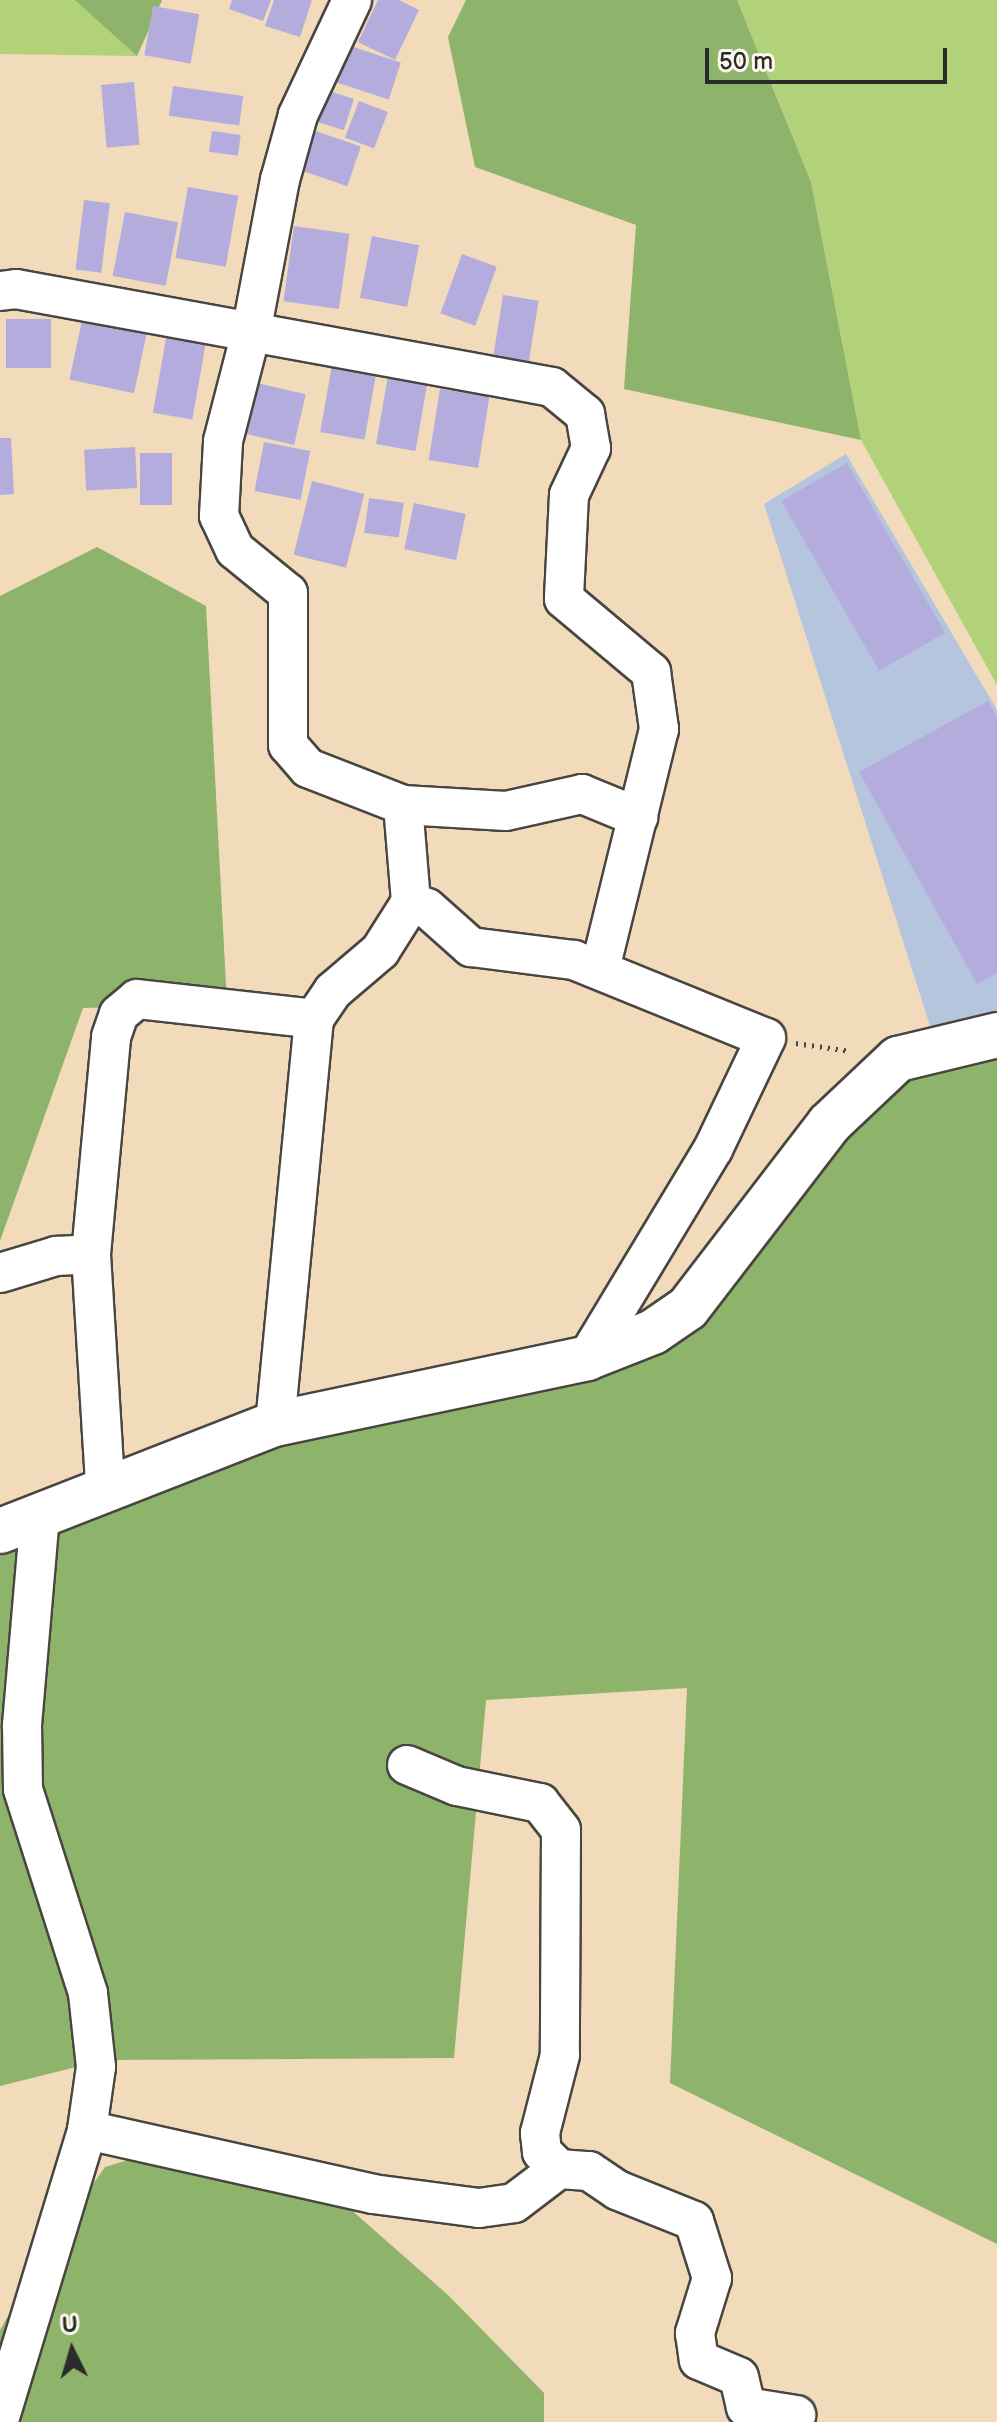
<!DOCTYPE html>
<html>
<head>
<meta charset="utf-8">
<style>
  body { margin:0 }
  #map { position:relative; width:997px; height:2422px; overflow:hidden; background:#f1dbba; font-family:"Balsamiq Sans",sans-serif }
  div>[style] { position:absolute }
  .industrial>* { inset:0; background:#b6c5de }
  .green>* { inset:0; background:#b2d27a }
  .forest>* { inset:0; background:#8db46a }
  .building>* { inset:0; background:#b5acde; transform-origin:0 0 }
  .path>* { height:5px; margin-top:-2.5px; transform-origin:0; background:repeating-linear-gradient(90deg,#494540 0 2px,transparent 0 8px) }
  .roads { filter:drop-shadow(2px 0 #494540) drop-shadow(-2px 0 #494540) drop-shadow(0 2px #494540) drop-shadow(0 -2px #494540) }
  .minor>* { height:38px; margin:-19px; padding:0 19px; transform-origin:19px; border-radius:19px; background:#fff }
  .secondary>* { height:44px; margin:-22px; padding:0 22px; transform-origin:22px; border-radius:22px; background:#fff }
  span { translate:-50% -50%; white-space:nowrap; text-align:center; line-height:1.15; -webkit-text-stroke:6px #fbf7ec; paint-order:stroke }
  .north { position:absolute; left:32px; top:2310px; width:80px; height:80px; -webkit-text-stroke:6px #fbf7ec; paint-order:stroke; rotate:355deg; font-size:22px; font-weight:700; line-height:32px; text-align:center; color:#2b2b2b }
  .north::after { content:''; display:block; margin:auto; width:28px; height:36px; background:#2b2b2b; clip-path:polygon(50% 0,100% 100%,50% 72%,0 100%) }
  .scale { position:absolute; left:705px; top:48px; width:242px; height:36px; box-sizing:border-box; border:4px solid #2b2b2b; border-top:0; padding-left:10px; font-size:24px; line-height:28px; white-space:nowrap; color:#2b2b2b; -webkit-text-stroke:6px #fbf7ec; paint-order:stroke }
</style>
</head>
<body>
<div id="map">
  <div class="industrial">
    <div style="clip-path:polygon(846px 454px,997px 710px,997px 1011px,931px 1029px,764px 504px)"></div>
  </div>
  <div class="green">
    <div style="clip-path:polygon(0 0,162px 0,137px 56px,0 54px)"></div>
    <div style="clip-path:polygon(737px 0,997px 0,997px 685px,861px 440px,811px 182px)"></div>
  </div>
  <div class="forest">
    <div style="clip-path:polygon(75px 0,162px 0,137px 56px)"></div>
    <div style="clip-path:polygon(466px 0,737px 0,811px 182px,861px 440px,624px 389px,636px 225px,475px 167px,448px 37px)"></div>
    <div style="clip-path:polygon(97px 547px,206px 606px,227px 1004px,83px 1008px,0 1241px,0 596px)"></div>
    <div style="clip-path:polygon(997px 1052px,997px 2244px,670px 2083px,687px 1688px,486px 1700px,454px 2058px,104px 2060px,0 2086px,0 1541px,222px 1453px,646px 1344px,806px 1132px,920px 1070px)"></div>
    <div style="clip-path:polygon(200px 2138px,332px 2193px,448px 2295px,544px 2393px,544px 2422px,9px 2422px,0 2386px,0 2330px,43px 2255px,105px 2167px)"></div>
  </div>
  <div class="building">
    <div style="clip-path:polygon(232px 0,271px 0,263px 21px,229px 9px)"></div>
    <div style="clip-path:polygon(274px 0,312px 0,300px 37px,265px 26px)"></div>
    <div style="clip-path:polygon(378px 0,399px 0,419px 10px,395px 60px,358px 42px)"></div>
    <div style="left:153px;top:6px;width:47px;height:50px;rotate:10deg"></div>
    <div style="left:338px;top:42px;width:66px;height:39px;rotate:18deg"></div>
    <div style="left:134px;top:82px;width:63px;height:33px;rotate:85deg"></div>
    <div style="left:173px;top:86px;width:71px;height:30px;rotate:8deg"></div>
    <div style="left:314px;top:86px;width:42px;height:33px;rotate:18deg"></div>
    <div style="left:359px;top:101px;width:31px;height:39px;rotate:21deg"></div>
    <div style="left:307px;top:128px;width:57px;height:42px;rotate:19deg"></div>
    <div style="left:212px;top:131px;width:29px;height:21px;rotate:8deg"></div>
    <div style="left:188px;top:187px;width:51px;height:72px;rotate:10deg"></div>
    <div style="left:84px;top:200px;width:26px;height:70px;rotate:7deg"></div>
    <div style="left:125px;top:212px;width:54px;height:65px;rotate:11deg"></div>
    <div style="left:294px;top:226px;width:56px;height:76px;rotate:8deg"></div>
    <div style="left:372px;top:236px;width:48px;height:63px;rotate:11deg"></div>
    <div style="left:462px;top:254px;width:37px;height:63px;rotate:20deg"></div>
    <div style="left:503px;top:295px;width:36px;height:68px;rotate:9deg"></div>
    <div style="left:84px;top:311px;width:66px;height:70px;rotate:12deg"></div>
    <div style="left:6px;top:319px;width:45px;height:49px"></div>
    <div style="left:168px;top:327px;width:40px;height:87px;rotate:10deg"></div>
    <div style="left:332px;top:365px;width:45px;height:68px;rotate:10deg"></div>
    <div style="left:388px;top:376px;width:40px;height:69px;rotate:10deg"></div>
    <div style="left:257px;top:383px;width:50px;height:52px;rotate:13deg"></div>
    <div style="left:440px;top:389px;width:50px;height:72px;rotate:9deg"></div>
    <div style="clip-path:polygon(0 438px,11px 438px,14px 494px,0 495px)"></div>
    <div style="left:264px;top:442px;width:47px;height:50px;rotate:11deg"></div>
    <div style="left:135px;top:447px;width:41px;height:51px;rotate:87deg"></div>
    <div style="left:140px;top:453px;width:32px;height:52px"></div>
    <div style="left:847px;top:463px;width:196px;height:76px;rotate:60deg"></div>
    <div style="left:312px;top:481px;width:54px;height:76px;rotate:14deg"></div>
    <div style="left:369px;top:498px;width:35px;height:35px;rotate:8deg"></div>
    <div style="left:414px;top:503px;width:53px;height:47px;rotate:12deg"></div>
    <div style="clip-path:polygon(988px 701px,997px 718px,997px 973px,977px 984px,859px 772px)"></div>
  </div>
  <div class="path">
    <div style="left:796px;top:1043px;width:55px;rotate:8.4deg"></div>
  </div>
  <div class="roads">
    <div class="minor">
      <div style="left:0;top:291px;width:16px;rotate:-7deg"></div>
      <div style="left:16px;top:289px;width:545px;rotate:10.36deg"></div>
      <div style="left:552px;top:387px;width:43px;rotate:39.3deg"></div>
      <div style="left:585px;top:414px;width:35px;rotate:80deg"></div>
      <div style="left:591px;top:448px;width:52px;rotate:115.1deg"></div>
      <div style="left:569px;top:495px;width:104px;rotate:92.8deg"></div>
      <div style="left:564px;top:599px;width:114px;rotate:40deg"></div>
      <div style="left:651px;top:672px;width:58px;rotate:82deg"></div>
      <div style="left:659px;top:729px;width:248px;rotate:103.8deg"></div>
      <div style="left:403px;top:805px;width:103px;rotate:3.3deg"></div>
      <div style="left:506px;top:811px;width:78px;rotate:-12.6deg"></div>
      <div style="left:582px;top:794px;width:61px;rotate:22.3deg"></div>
      <div style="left:411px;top:902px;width:17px;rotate:21deg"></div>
      <div style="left:427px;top:908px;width:59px;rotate:41.6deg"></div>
      <div style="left:471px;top:947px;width:104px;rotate:7.2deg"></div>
      <div style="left:574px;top:960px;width:207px;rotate:22.1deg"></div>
      <div style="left:766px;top:1038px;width:123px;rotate:115.5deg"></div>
      <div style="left:713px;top:1149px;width:244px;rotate:121.1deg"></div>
      <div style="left:91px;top:1254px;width:218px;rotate:-84.7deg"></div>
      <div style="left:111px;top:1037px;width:24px;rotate:-71deg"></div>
      <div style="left:119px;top:1014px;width:23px;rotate:-40deg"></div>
      <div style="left:137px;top:999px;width:178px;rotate:6.4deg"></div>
      <div style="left:0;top:1273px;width:59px;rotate:-16.9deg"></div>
      <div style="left:56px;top:1256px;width:35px;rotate:-3deg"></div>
      <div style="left:91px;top:1254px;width:232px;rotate:86.5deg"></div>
      <div style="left:275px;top:1424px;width:407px;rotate:-84.5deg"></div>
      <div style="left:314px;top:1019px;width:34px;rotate:-56deg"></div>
      <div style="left:333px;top:991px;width:62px;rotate:-40.4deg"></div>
      <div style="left:380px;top:951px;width:58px;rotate:-57.7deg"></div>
      <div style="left:411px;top:902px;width:97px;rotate:-94.7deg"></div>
      <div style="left:403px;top:805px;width:102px;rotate:-158.7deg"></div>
      <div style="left:308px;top:768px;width:30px;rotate:-131deg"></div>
      <div style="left:288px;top:745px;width:152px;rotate:-90deg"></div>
      <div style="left:288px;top:593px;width:68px;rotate:-140.9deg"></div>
      <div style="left:235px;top:550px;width:38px;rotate:-115deg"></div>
      <div style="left:219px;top:516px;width:75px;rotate:-86.9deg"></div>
      <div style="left:223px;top:441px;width:112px;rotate:-75.5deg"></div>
      <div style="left:251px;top:333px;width:156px;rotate:-79.3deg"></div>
      <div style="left:280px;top:180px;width:67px;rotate:-74.5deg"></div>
      <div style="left:298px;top:115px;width:127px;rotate:-64.8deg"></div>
      <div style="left:407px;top:1765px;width:54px;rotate:22.8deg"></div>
      <div style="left:457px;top:1786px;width:85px;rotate:11.6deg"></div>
      <div style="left:540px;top:1803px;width:34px;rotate:52deg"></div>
      <div style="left:561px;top:1830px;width:225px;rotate:90.3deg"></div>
      <div style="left:560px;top:2055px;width:81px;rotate:104.4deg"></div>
      <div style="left:540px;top:2133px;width:19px;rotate:84deg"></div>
      <div style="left:542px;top:2152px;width:24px;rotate:45deg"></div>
      <div style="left:559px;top:2169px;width:30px;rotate:4deg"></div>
      <div style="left:589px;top:2171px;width:34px;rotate:34deg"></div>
      <div style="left:617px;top:2190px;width:83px;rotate:21.9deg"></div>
      <div style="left:694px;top:2221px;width:60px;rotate:72.5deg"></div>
      <div style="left:712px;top:2278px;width:58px;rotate:107.2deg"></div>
      <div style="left:695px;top:2333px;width:27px;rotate:82deg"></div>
      <div style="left:699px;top:2360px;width:43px;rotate:23deg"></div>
      <div style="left:739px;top:2377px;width:31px;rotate:77deg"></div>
      <div style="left:746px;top:2407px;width:51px;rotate:9.1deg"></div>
      <div style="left:87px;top:2130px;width:293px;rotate:12.6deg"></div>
      <div style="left:373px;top:2194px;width:107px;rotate:7.5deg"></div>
      <div style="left:479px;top:2208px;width:35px;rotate:-8deg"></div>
      <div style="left:514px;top:2203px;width:56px;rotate:-37.1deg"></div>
      <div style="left:0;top:2417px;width:300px;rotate:-73.1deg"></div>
      <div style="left:87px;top:2130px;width:64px;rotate:-81.9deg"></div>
      <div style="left:96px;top:2067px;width:74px;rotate:-96.2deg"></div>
      <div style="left:88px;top:1993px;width:214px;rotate:-107.7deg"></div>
      <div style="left:23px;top:1789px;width:64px;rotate:-90.9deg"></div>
      <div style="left:22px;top:1725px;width:211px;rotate:-85.1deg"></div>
    </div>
    <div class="secondary">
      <div style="left:0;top:1531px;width:295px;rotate:-21.3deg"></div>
      <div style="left:275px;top:1424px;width:319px;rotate:-11.9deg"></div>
      <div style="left:587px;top:1358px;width:71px;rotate:-21.5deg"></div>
      <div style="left:653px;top:1332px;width:42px;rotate:-34.4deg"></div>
      <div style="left:688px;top:1308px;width:232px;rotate:-52.5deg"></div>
      <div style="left:829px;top:1124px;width:95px;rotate:-43.3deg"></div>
      <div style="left:898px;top:1059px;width:102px;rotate:-13.6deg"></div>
    </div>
  </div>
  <div class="north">U</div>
  <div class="scale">50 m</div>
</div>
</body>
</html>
